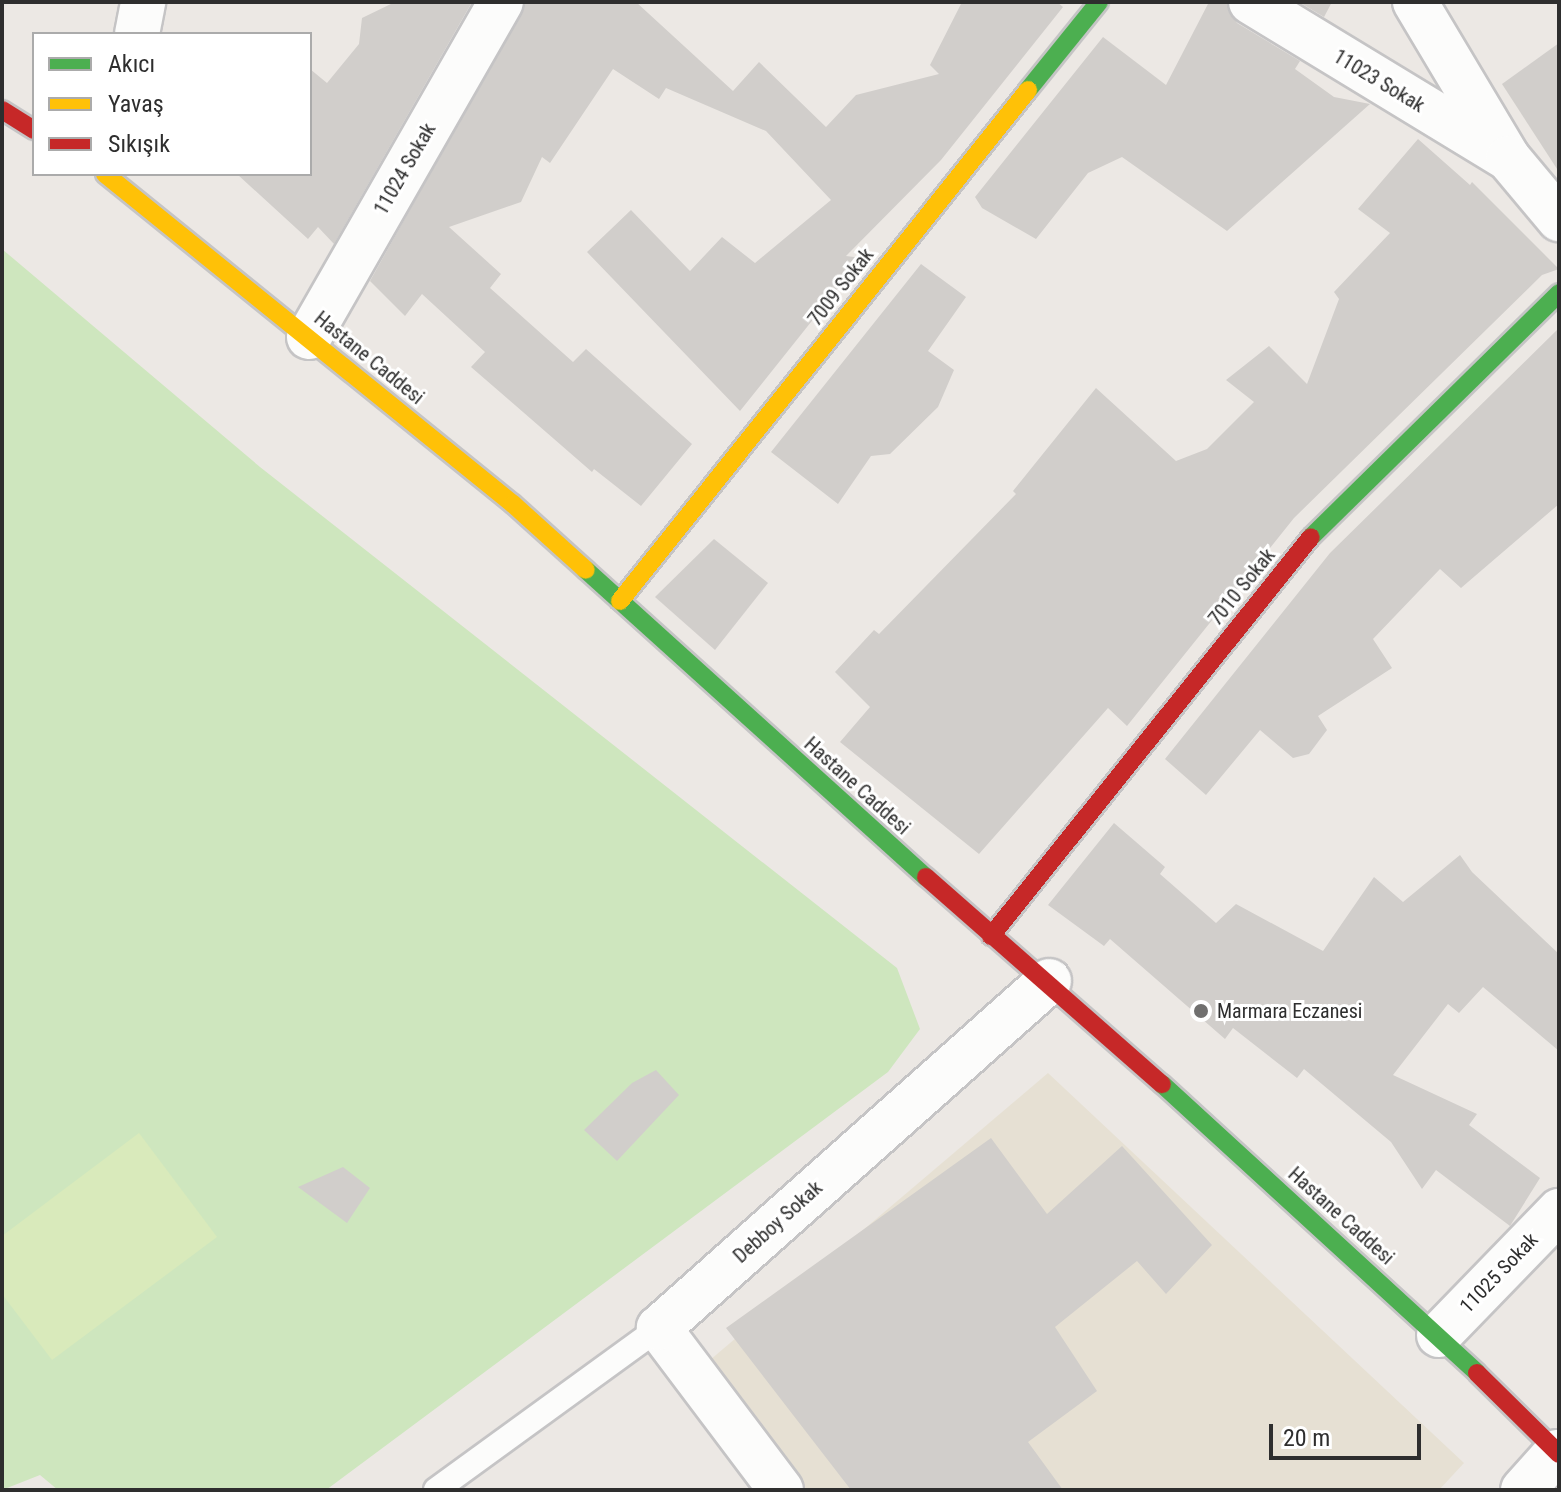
<!DOCTYPE html>
<html>
<head>
<meta charset="utf-8">
<style>
  body { margin:0 }
  #map { position:relative; width:1561px; height:1492px; overflow:hidden; background:#ece8e4; font-family:"Roboto Condensed",sans-serif }
  div>[style] { position:absolute }
  .education>* { inset:0; background:#e6e0d3 }
  .green>* { inset:0; background:#cee6be }
  .pitch>* { inset:0; background:#d9eabb }
  .building>* { inset:0; background:#d1cecb }
  .roads { filter:drop-shadow(2px 0 #c5c4c5) drop-shadow(-2px 0 #c5c4c5) drop-shadow(0 2px #c5c4c5) drop-shadow(0 -2px #c5c4c5) }
  .lane>* { height:24px; margin:-12px; padding:0 12px; transform-origin:12px; border-radius:12px; background:#fcfcfb }
  .street>* { height:44px; margin:-22px; padding:0 22px; transform-origin:22px; border-radius:22px; background:#fcfcfb }
  .fast>* { height:18px; margin:-9px; padding:0 9px; transform-origin:9px; border-radius:9px; background:#4caf50 }
  .slow>* { height:18px; margin:-9px; padding:0 9px; transform-origin:9px; border-radius:9px; background:#ffc107 }
  .jam>* { height:18px; margin:-9px; padding:0 9px; transform-origin:9px; border-radius:9px; background:#c62828 }
  .dots>* { width:22px; height:22px; translate:-50% -50%; box-sizing:border-box; border:4px solid #fff; border-radius:50% }
  span { translate:-50% -50%; white-space:nowrap; text-align:center; line-height:1.15; -webkit-text-stroke:6px #fff; paint-order:stroke }
  .street-label { font-size:20px; color:#2e2e2e }
  .poi-label { font-size:20px; color:#2e2e2e }
  .left { translate:0 -50%; text-align:left }
  .frame { position:absolute; inset:0; border:4px solid #2e2e2e; pointer-events:none }
  .legend { position:absolute; left:32px; top:32px; width:280px; height:144px; box-sizing:border-box; background:#fff; border:2px solid #ababab; margin:0; padding:10px 14px; list-style:none; font-size:24px; color:#2e2e2e }
  .legend li { display:flex; align-items:center; gap:16px; height:40px }
  .legend b { width:40px; border:2px solid #ababab }
  .scale { position:absolute; left:1269px; top:1424px; width:152px; height:36px; box-sizing:border-box; border:4px solid #2e2e2e; border-top:0; padding-left:10px; font-size:24px; line-height:28px; white-space:nowrap; color:#2e2e2e; -webkit-text-stroke:6px #fff; paint-order:stroke }
</style>
</head>
<body>
<div id="map">
  <div class="education">
    <div style="clip-path:polygon(1048px 1073px,1464px 1463px,1439px 1490px,754px 1490px,677px 1388px)"></div>
  </div>
  <div class="green">
    <div style="clip-path:polygon(2px 249px,260px 467px,897px 968px,920px 1029px,888px 1072px,326px 1490px,58px 1490px,40px 1475px,2px 1490px)"></div>
  </div>
  <div class="pitch">
    <div style="clip-path:polygon(139px 1133px,217px 1237px,52px 1360px,2px 1294px,2px 1236px)"></div>
  </div>
  <div class="building">
    <div style="clip-path:polygon(395px 2px,472px 2px,334px 244px,318px 227px,308px 239px,237px 174px,310px 174px,310px 69px,327px 83px,359px 44px,362px 18px)"></div>
    <div style="clip-path:polygon(526px 2px,636px 2px,733px 91px,759px 62px,826px 127px,856px 95px,939px 74px,930px 65px,962px 2px,1057px 2px,1063px 7px,941px 160px,846px 256px,862px 258px,740px 411px,587px 252px,631px 210px,690px 271px,722px 237px,755px 263px,831px 200px,766px 131px,666px 88px,659px 99px,613px 69px,550px 163px,542px 157px,521px 202px,449px 227px,501px 274px,490px 288px,573px 362px,586px 349px,692px 444px,641px 506px,594px 469px,592px 472px,471px 367px,485px 352px,422px 294px,405px 316px,370px 281px)"></div>
    <div style="clip-path:polygon(1209px 2px,1226px 2px,1237px 23px,1300px 61px,1295px 69px,1334px 97px,1370px 104px,1227px 231px,1122px 157px,1088px 173px,1036px 239px,982px 208px,975px 197px,1103px 37px,1166px 85px)"></div>
    <div style="clip-path:polygon(1299px 2px,1332px 2px,1324px 17px)"></div>
    <div style="clip-path:polygon(1559px 43px,1559px 172px,1502px 84px)"></div>
    <div style="clip-path:polygon(1418px 139px,1470px 185px,1472px 182px,1559px 269px,1542px 275px,1294px 518px,1127px 726px,1108px 708px,979px 854px,840px 742px,870px 707px,835px 672px,874px 630px,879px 634px,1016px 494px,1013px 491px,1096px 388px,1176px 461px,1207px 449px,1254px 402px,1226px 380px,1269px 346px,1307px 384px,1339px 299px,1334px 292px,1390px 233px,1358px 209px)"></div>
    <div style="clip-path:polygon(921px 264px,966px 297px,928px 351px,954px 370px,938px 407px,890px 454px,871px 456px,838px 504px,771px 452px)"></div>
    <div style="clip-path:polygon(1559px 328px,1559px 504px,1461px 588px,1440px 569px,1373px 639px,1392px 668px,1318px 716px,1327px 730px,1309px 754px,1293px 758px,1260px 730px,1206px 795px,1165px 759px,1330px 553px)"></div>
    <div style="clip-path:polygon(714px 539px,768px 583px,715px 650px,655px 597px)"></div>
    <div style="clip-path:polygon(1114px 823px,1165px 867px,1160px 874px,1216px 923px,1236px 904px,1323px 951px,1374px 877px,1403px 902px,1460px 855px,1472px 872px,1559px 954px,1559px 1051px,1483px 987px,1459px 1013px,1448px 1004px,1393px 1075px,1477px 1114px,1469px 1125px,1540px 1178px,1510px 1226px,1436px 1170px,1422px 1189px,1391px 1142px,1304px 1069px,1297px 1078px,1233px 1028px,1225px 1039px,1110px 939px,1104px 946px,1048px 905px)"></div>
    <div style="clip-path:polygon(656px 1070px,679px 1095px,617px 1161px,584px 1130px,632px 1083px)"></div>
    <div style="clip-path:polygon(991px 1138px,1047px 1214px,1122px 1146px,1212px 1245px,1166px 1294px,1137px 1261px,1055px 1327px,1097px 1391px,1028px 1442px,1063px 1490px,851px 1490px,726px 1328px)"></div>
    <div style="clip-path:polygon(343px 1167px,370px 1188px,347px 1223px,298px 1187px)"></div>
  </div>
  <div class="roads">
    <div class="lane">
      <div style="left:436px;top:1490px;width:276px;rotate:-36deg"></div>
    </div>
    <div class="street">
      <div style="left:1251px;top:2px;width:301px;rotate:31.3deg"></div>
      <div style="left:1415px;top:2px;width:182px;rotate:59.2deg"></div>
      <div style="left:1508px;top:158px;width:80px;rotate:50.1deg"></div>
      <div style="left:137px;top:34px;width:33px;rotate:-79deg"></div>
      <div style="left:309px;top:337px;width:386px;rotate:-60.2deg"></div>
      <div style="left:1439px;top:1335px;width:173px;rotate:-45.9deg"></div>
      <div style="left:781px;top:1490px;width:203px;rotate:-127deg"></div>
      <div style="left:659px;top:1328px;width:522px;rotate:-41.66deg"></div>
      <div style="left:1523px;top:1490px;width:51px;rotate:-48.2deg"></div>
    </div>
    <div class="fast">
      <div style="left:1028px;top:90px;width:113px;rotate:-51.1deg"></div>
      <div style="left:1311px;top:537px;width:348px;rotate:-44.5deg"></div>
      <div style="left:586px;top:570px;width:458px;rotate:42.1deg"></div>
      <div style="left:1162px;top:1084px;width:427px;rotate:42.5deg"></div>
    </div>
    <div class="slow">
      <div style="left:105px;top:174px;width:525px;rotate:38.97deg"></div>
      <div style="left:513px;top:504px;width:98px;rotate:42.1deg"></div>
      <div style="left:620px;top:601px;width:654px;rotate:-51.39deg"></div>
    </div>
    <div class="jam">
      <div style="left:2px;top:110px;width:38px;rotate:32deg"></div>
      <div style="left:926px;top:877px;width:314px;rotate:41.3deg"></div>
      <div style="left:991px;top:936px;width:511px;rotate:-51.27deg"></div>
      <div style="left:1477px;top:1373px;width:115px;rotate:44.6deg"></div>
    </div>
  </div>
  <div class="dots">
    <div style="left:1201px;top:1011px;background:#706f6e"></div>
  </div>
  <div class="street-label">
    <span style="left:1379px;top:81px;rotate:31deg">11023 Sokak</span>
    <span style="left:405px;top:169px;rotate:-60deg">11024 Sokak</span>
    <span style="left:841px;top:287px;rotate:-52deg">7009 Sokak</span>
    <span style="left:369px;top:358px;rotate:39deg">Hastane Caddesi</span>
    <span style="left:1242px;top:587px;rotate:-51deg">7010 Sokak</span>
    <span style="left:857px;top:786px;rotate:42deg">Hastane Caddesi</span>
    <span style="left:1341px;top:1216px;rotate:42deg">Hastane Caddesi</span>
    <span style="left:778px;top:1222px;rotate:-42deg">Debboy Sokak</span>
    <span style="left:1499px;top:1273px;rotate:-46deg">11025 Sokak</span>
  </div>
  <div class="poi-label">
    <span class="left" style="left:1217px;top:1011px">Marmara Eczanesi</span>
  </div>
  <div class="frame"></div>
  <ul class="legend">
  <li><b style="height:10px;background:#4caf50"></b>Akıcı</li>
  <li><b style="height:10px;background:#ffc107"></b>Yavaş</li>
  <li><b style="height:10px;background:#c62828"></b>Sıkışık</li>
  </ul>
  <div class="scale">20 m</div>
</div>
</body>
</html>
